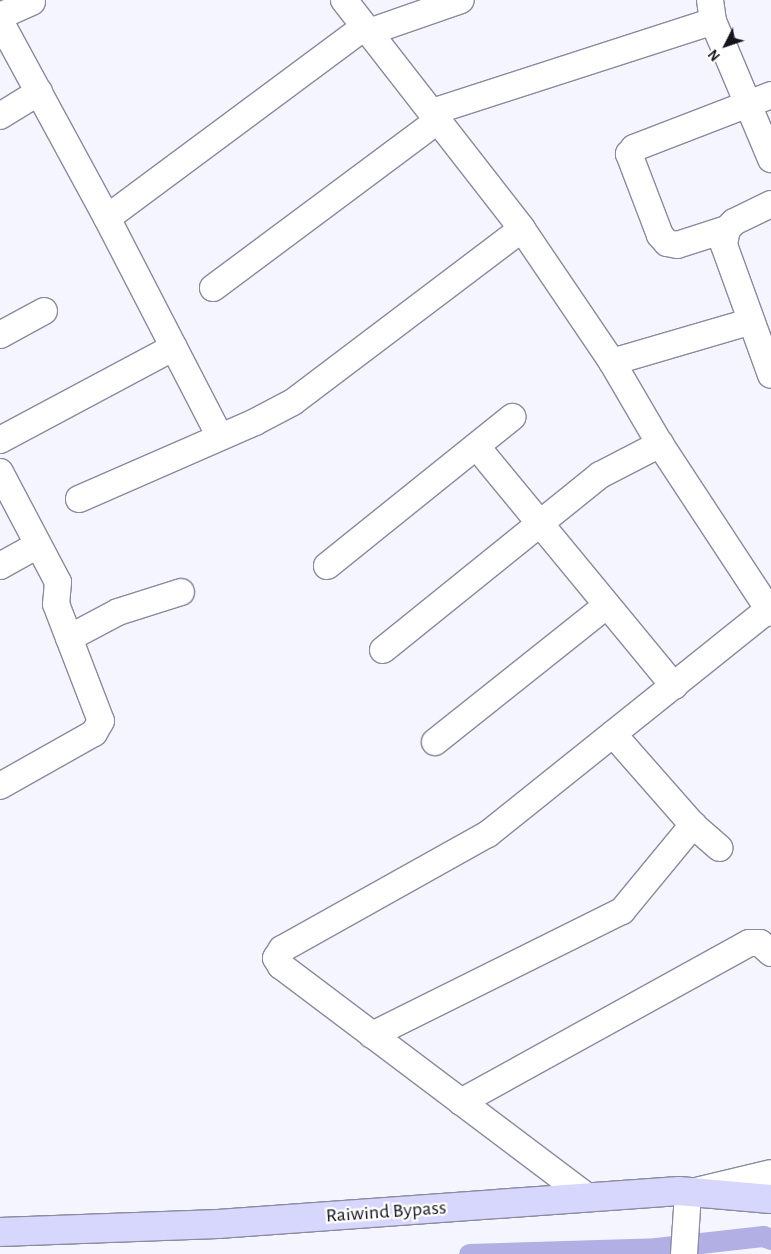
<!DOCTYPE html>
<html>
<head>
<meta charset="utf-8">
<style>
  body { margin:0 }
  #map { position:relative; width:771px; height:1254px; overflow:hidden; background:#f5f5ff; font-family:"Alegreya Sans",sans-serif }
  div>[style] { position:absolute }
  .canal>* { height:21px; margin:-10.5px; padding:0 10.5px; transform-origin:10.5px; border-radius:10.5px; background:#b2afe5 }
  .roads { filter:drop-shadow(1px 0 #8a8aa0) drop-shadow(-1px 0 #8a8aa0) drop-shadow(0 1px #8a8aa0) drop-shadow(0 -1px #8a8aa0) }
  .minor>* { height:26px; margin:-13px; padding:0 13px; transform-origin:13px; border-radius:13px; background:#fff }
  .major>* { height:28px; margin:-14px; padding:0 14px; transform-origin:14px; border-radius:14px; background:#d7d6fc }
  span { translate:-50% -50%; white-space:nowrap; text-align:center; line-height:1.15; -webkit-text-stroke:4.5px #fff; paint-order:stroke }
  .street-label { font-size:20px; color:#15141c }
  .north { position:absolute; left:701px; top:20px; width:50px; height:50px; -webkit-text-stroke:4px #fff; paint-order:stroke; rotate:229deg; font-size:14px; font-weight:700; line-height:20px; text-align:center; color:#15141c }
  .north::after { content:''; display:block; margin:auto; width:18px; height:22px; background:#15141c; clip-path:polygon(50% 0,100% 100%,50% 72%,0 100%) }
</style>
</head>
<body>
<div id="map">
  <div class="canal">
    <div style="left:469px;top:1254px;width:187px;rotate:-1.8deg"></div>
    <div style="left:656px;top:1248px;width:108px;rotate:-6.4deg"></div>
    <div style="left:763px;top:1236px;width:9px;rotate:21deg"></div>
  </div>
  <div class="roads">
    <div class="minor">
      <div style="left:344px;top:0;width:290px;rotate:52.1deg"></div>
      <div style="left:522px;top:229px;width:161px;rotate:55.9deg"></div>
      <div style="left:612px;top:362px;width:95px;rotate:59.7deg"></div>
      <div style="left:660px;top:444px;width:202px;rotate:56.7deg"></div>
      <div style="left:710px;top:0;width:21px;rotate:82deg"></div>
      <div style="left:713px;top:21px;width:150px;rotate:67.2deg"></div>
      <div style="left:0;top:16px;width:35px;rotate:-24deg"></div>
      <div style="left:0;top:21px;width:224px;rotate:61.5deg"></div>
      <div style="left:107px;top:218px;width:246px;rotate:62.7deg"></div>
      <div style="left:369px;top:32px;width:97px;rotate:-19.2deg"></div>
      <div style="left:432px;top:112px;width:295px;rotate:-17.9deg"></div>
      <div style="left:0;top:116px;width:46px;rotate:-31.6deg"></div>
      <div style="left:771px;top:204px;width:41px;rotate:154.1deg"></div>
      <div style="left:734px;top:222px;width:10px;rotate:135deg"></div>
      <div style="left:727px;top:229px;width:16px;rotate:101deg"></div>
      <div style="left:724px;top:245px;width:138px;rotate:70.1deg"></div>
      <div style="left:107px;top:218px;width:320px;rotate:-36.6deg"></div>
      <div style="left:727px;top:229px;width:52px;rotate:162.3deg"></div>
      <div style="left:677px;top:245px;width:10px;rotate:-169deg"></div>
      <div style="left:667px;top:243px;width:11px;rotate:-131deg"></div>
      <div style="left:660px;top:235px;width:87px;rotate:-110.9deg"></div>
      <div style="left:629px;top:154px;width:8px;rotate:-50deg"></div>
      <div style="left:634px;top:148px;width:147px;rotate:-21.1deg"></div>
      <div style="left:213px;top:288px;width:281px;rotate:-36.7deg"></div>
      <div style="left:0;top:335px;width:50px;rotate:-28.6deg"></div>
      <div style="left:612px;top:362px;width:143px;rotate:-16.3deg"></div>
      <div style="left:0;top:440px;width:197px;rotate:-28.1deg"></div>
      <div style="left:477px;top:447px;width:310px;rotate:50.5deg"></div>
      <div style="left:0;top:472px;width:124px;rotate:62.2deg"></div>
      <div style="left:58px;top:582px;width:22px;rotate:95deg"></div>
      <div style="left:56px;top:604px;width:125px;rotate:69deg"></div>
      <div style="left:101px;top:721px;width:14px;rotate:120deg"></div>
      <div style="left:94px;top:733px;width:108px;rotate:150.6deg"></div>
      <div style="left:79px;top:499px;width:192px;rotate:-23.6deg"></div>
      <div style="left:255px;top:422px;width:43px;rotate:-27.8deg"></div>
      <div style="left:293px;top:402px;width:287px;rotate:-37.1deg"></div>
      <div style="left:0;top:566px;width:43px;rotate:-28.9deg"></div>
      <div style="left:327px;top:566px;width:238px;rotate:-38.8deg"></div>
      <div style="left:69px;top:638px;width:55px;rotate:-28deg"></div>
      <div style="left:118px;top:612px;width:66px;rotate:-17.6deg"></div>
      <div style="left:383px;top:650px;width:279px;rotate:-38.9deg"></div>
      <div style="left:600px;top:475px;width:68px;rotate:-27.3deg"></div>
      <div style="left:613px;top:734px;width:121px;rotate:48.7deg"></div>
      <div style="left:693px;top:825px;width:35px;rotate:41deg"></div>
      <div style="left:435px;top:742px;width:218px;rotate:-38.5deg"></div>
      <div style="left:372px;top:1035px;width:279px;rotate:-26.4deg"></div>
      <div style="left:622px;top:911px;width:112px;rotate:-50.5deg"></div>
      <div style="left:461px;top:1102px;width:329px;rotate:-28.9deg"></div>
      <div style="left:749px;top:943px;width:11px"></div>
      <div style="left:760px;top:943px;width:15px;rotate:42deg"></div>
      <div style="left:589px;top:1198px;width:386px;rotate:-143deg"></div>
      <div style="left:281px;top:966px;width:9px;rotate:-122deg"></div>
      <div style="left:276px;top:958px;width:11px;rotate:-56deg"></div>
      <div style="left:282px;top:949px;width:236px;rotate:-29.2deg"></div>
      <div style="left:488px;top:834px;width:360px;rotate:-38.7deg"></div>
      <div style="left:684px;top:1254px;width:61px;rotate:-86.2deg"></div>
      <div style="left:688px;top:1193px;width:85px;rotate:-13.5deg"></div>
    </div>
    <div class="major">
      <div style="left:0;top:1232px;width:218px;rotate:-2.1deg"></div>
      <div style="left:218px;top:1224px;width:462px;rotate:-4.1deg"></div>
      <div style="left:679px;top:1191px;width:92px;rotate:5deg"></div>
    </div>
  </div>
  <div class="street-label">
    <span style="left:386px;top:1212px;rotate:-4deg">Raiwind Bypass</span>
  </div>
  <div class="north">N</div>
</div>
</body>
</html>
